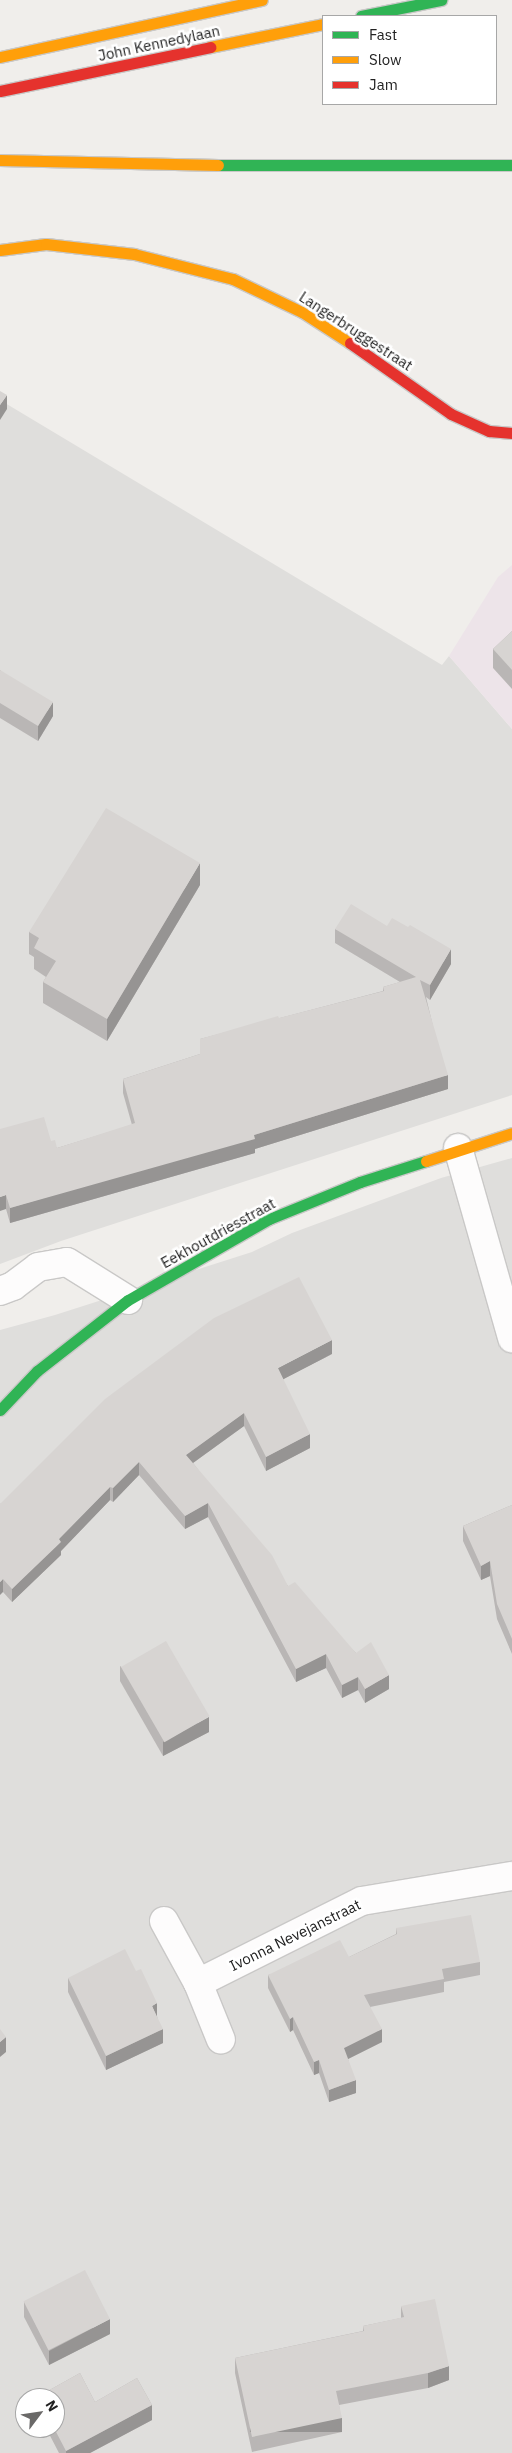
<!DOCTYPE html>
<html>
<head>
<meta charset="utf-8">
<style>
  body { margin:0 }
  #map { position:relative; width:512px; height:2453px; overflow:hidden; background:#f0eeeb; font-family:"IBM Plex Sans",sans-serif }
  div>[style] { position:absolute }
  .residential>* { inset:0; background:#dfdedc }
  .industrial>* { inset:0; background:#ede4e9 }
  .roads { filter:drop-shadow(1px 0 #c9c8c7) drop-shadow(-1px 0 #c9c8c7) drop-shadow(0 1px #c9c8c7) drop-shadow(0 -1px #c9c8c7) }
  .street>* { height:28px; margin:-14px; padding:0 14px; transform-origin:14px; border-radius:14px; background:#fdfcfc }
  .fast>* { height:11px; margin:-5.5px; padding:0 5.5px; transform-origin:5.5px; border-radius:5.5px; background:#30b455 }
  .slow>* { height:11px; margin:-5.5px; padding:0 5.5px; transform-origin:5.5px; border-radius:5.5px; background:#ff9f0a }
  .jam>* { height:11px; margin:-5.5px; padding:0 5.5px; transform-origin:5.5px; border-radius:5.5px; background:#e5322d }
  .wall>* { inset:0; background:#b9b6b5 }
  .shaded-wall>* { inset:0; background:#969493; transform-origin:0 0 }
  .building>* { inset:0; background:#d7d4d2; transform-origin:0 0 }
  span { translate:-50% -50%; white-space:nowrap; text-align:center; line-height:1.15; -webkit-text-stroke:5px #fff; paint-order:stroke }
  .street-label { font-size:15px; color:#222 }
  .legend { position:absolute; left:322px; top:15px; width:175px; height:90px; box-sizing:border-box; background:#fff; border:1px solid #a7a7a7; margin:0; padding:6px 9px; list-style:none; font-size:15px; color:#222 }
  .legend li { display:flex; align-items:center; gap:10px; height:25px }
  .legend b { width:25px; border:1px solid #a7a7a7 }
  .north { position:absolute; left:15px; top:2388px; width:50px; height:50px; box-sizing:border-box; background:#fff; border:1px solid #a7a7a7; border-radius:50%; rotate:59deg; font-size:14px; font-weight:700; line-height:20px; text-align:center; color:#222 }
  .north::after { content:''; display:block; margin:auto; width:18px; height:22px; background:#6a6968; clip-path:polygon(50% 0,100% 100%,50% 72%,0 100%) }
</style>
</head>
<body>
<div id="map">
  <div class="residential">
    <div style="clip-path:polygon(0 400px,442px 665px,449px 656px,512px 729px,512px 1095px,61px 1241px,0 1264px)"></div>
    <div style="clip-path:polygon(evenodd,512px 1158px,512px 2453px,0 2453px,0 1330px,55px 1315px,252px 1252px,292px 1233px,441px 1178px,512px 1158px,25px 2398px,55px 2398px,55px 2428px,25px 2428px,25px 2398px)"></div>
  </div>
  <div class="industrial">
    <div style="clip-path:polygon(512px 565px,512px 729px,449px 656px,498px 577px)"></div>
  </div>
  <div class="roads">
    <div class="street">
      <div style="left:458px;top:1148px;width:198px;rotate:74.1deg"></div>
      <div style="left:0;top:1291px;width:14px;rotate:-21deg"></div>
      <div style="left:13px;top:1286px;width:31px;rotate:-37deg"></div>
      <div style="left:38px;top:1267px;width:29px;rotate:-10deg"></div>
      <div style="left:67px;top:1262px;width:72px;rotate:31.9deg"></div>
      <div style="left:164px;top:1921px;width:71px;rotate:61.3deg"></div>
      <div style="left:198px;top:1983px;width:183px;rotate:-26.6deg"></div>
      <div style="left:362px;top:1901px;width:152px;rotate:-9.5deg"></div>
      <div style="left:198px;top:1983px;width:61px;rotate:68deg"></div>
    </div>
    <div class="fast">
      <div style="left:361px;top:16px;width:82px;rotate:-11.3deg"></div>
      <div style="left:218px;top:165px;width:294px"></div>
      <div style="left:0;top:1410px;width:54px;rotate:-46.5deg"></div>
      <div style="left:37px;top:1371px;width:115px;rotate:-38deg"></div>
      <div style="left:128px;top:1300px;width:163px;rotate:-29.9deg"></div>
      <div style="left:269px;top:1219px;width:98px;rotate:-22.1deg"></div>
      <div style="left:360px;top:1182px;width:69px;rotate:-17.7deg"></div>
    </div>
    <div class="slow">
      <div style="left:210px;top:47px;width:115px;rotate:-11.5deg"></div>
      <div style="left:0;top:57px;width:268px;rotate:-12.3deg"></div>
      <div style="left:0;top:160px;width:218px;rotate:1.3deg"></div>
      <div style="left:0;top:250px;width:46px;rotate:-7.4deg"></div>
      <div style="left:46px;top:244px;width:89px;rotate:6.5deg"></div>
      <div style="left:134px;top:254px;width:102px;rotate:14.2deg"></div>
      <div style="left:233px;top:279px;width:76px;rotate:25.6deg"></div>
      <div style="left:302px;top:312px;width:57px;rotate:32.9deg"></div>
      <div style="left:426px;top:1161px;width:90px;rotate:-18deg"></div>
    </div>
    <div class="jam">
      <div style="left:0;top:91px;width:215px;rotate:-11.8deg"></div>
      <div style="left:350px;top:343px;width:123px;rotate:35.1deg"></div>
      <div style="left:451px;top:414px;width:42px;rotate:24.1deg"></div>
      <div style="left:489px;top:431px;width:23px;rotate:5deg"></div>
    </div>
  </div>
  <div class="wall">
    <div style="clip-path:polygon(512px 631px,512px 689px,493px 668px,493px 649px)"></div>
    <div style="clip-path:polygon(0 670px,53px 716px,38px 741px,0 718px)"></div>
    <div style="clip-path:polygon(200px 885px,107px 1041px,43px 1003px,43px 982px,46px 977px,34px 969px,34px 957px,29px 954px,29px 932px)"></div>
    <div style="clip-path:polygon(335px 929px,451px 964px,430px 1000px,426px 997px,448px 1089px,255px 1149px,255px 1153px,10px 1223px,6px 1209px,0 1129px,51px 1141px,57px 1148px,132px 1125px,123px 1093px,123px 1079px,200px 1054px,200px 1039px,383px 991px,383px 987px,400px 982px,335px 943px)"></div>
    <div style="clip-path:polygon(332px 1354px,283px 1379px,310px 1448px,266px 1471px,244px 1426px,193px 1463px,288px 1586px,356px 1653px,389px 1689px,365px 1703px,358px 1690px,342px 1698px,326px 1668px,296px 1682px,208px 1517px,185px 1529px,139px 1475px,113px 1502px,110px 1500px,61px 1551px,61px 1555px,12px 1602px,3px 1592px,0 1504px)"></div>
    <div style="clip-path:polygon(512px 1505px,512px 1654px,497px 1619px,490px 1576px,481px 1580px,463px 1541px,463px 1526px)"></div>
    <div style="clip-path:polygon(120px 1666px,209px 1732px,163px 1756px,120px 1681px)"></div>
    <div style="clip-path:polygon(396px 1928px,480px 1962px,480px 1975px,444px 1982px,444px 1992px,370px 2007px,382px 2042px,348px 2059px,356px 2093px,329px 2102px,319px 2073px,314px 2075px,293px 2030px,290px 2032px,268px 1988px,268px 1975px,349px 1957px,396px 1934px)"></div>
    <div style="clip-path:polygon(68px 1978px,157px 2016px,163px 2043px,106px 2070px,68px 1992px)"></div>
    <div style="clip-path:polygon(24px 2302px,110px 2334px,49px 2365px,24px 2317px)"></div>
    <div style="clip-path:polygon(401px 2306px,449px 2380px,428px 2388px,339px 2405px,342px 2432px,252px 2452px,235px 2373px,235px 2358px,363px 2331px,363px 2326px,401px 2318px)"></div>
    <div style="clip-path:polygon(80px 2373px,95px 2402px,137px 2378px,152px 2405px,152px 2420px,90px 2453px,59px 2453px,46px 2428px,55px 2428px,55px 2398px,37px 2398px,37px 2397px)"></div>
  </div>
  <div class="shaded-wall">
    <div style="clip-path:polygon(7px 395px,7px 409px,0 420px,0 405px)"></div>
    <div style="clip-path:polygon(53px 702px,53px 716px,38px 741px,38px 726px)"></div>
    <div style="clip-path:polygon(200px 863px,200px 885px,107px 1041px,107px 1019px)"></div>
    <div style="clip-path:polygon(451px 949px,451px 964px,430px 1000px,430px 985px)"></div>
    <div style="clip-path:polygon(448px 1075px,448px 1089px,255px 1149px,255px 1153px,10px 1223px,10px 1208px,254px 1135px)"></div>
    <div style="clip-path:polygon(6px 1195px,6px 1209px,0 1211px,0 1197px)"></div>
    <div style="clip-path:polygon(332px 1340px,332px 1354px,278px 1382px,278px 1368px)"></div>
    <div style="clip-path:polygon(244px 1413px,244px 1426px,186px 1468px,186px 1455px)"></div>
    <div style="clip-path:polygon(310px 1434px,310px 1448px,266px 1471px,266px 1457px)"></div>
    <div style="clip-path:polygon(139px 1462px,139px 1475px,113px 1502px,113px 1488px)"></div>
    <div style="clip-path:polygon(110px 1487px,110px 1500px,61px 1551px,61px 1555px,12px 1602px,12px 1589px,59px 1539px)"></div>
    <div style="clip-path:polygon(208px 1503px,208px 1517px,185px 1529px,185px 1516px)"></div>
    <div style="clip-path:polygon(490px 1561px,490px 1576px,481px 1580px,481px 1566px)"></div>
    <div style="clip-path:polygon(3px 1579px,3px 1592px,0 1595px,0 1582px)"></div>
    <div style="clip-path:polygon(326px 1654px,326px 1668px,296px 1682px,296px 1669px)"></div>
    <div style="clip-path:polygon(389px 1675px,389px 1689px,365px 1703px,365px 1689px)"></div>
    <div style="clip-path:polygon(358px 1677px,358px 1690px,342px 1698px,342px 1685px)"></div>
    <div style="clip-path:polygon(209px 1717px,209px 1732px,163px 1756px,163px 1742px)"></div>
    <div style="clip-path:polygon(157px 2003px,157px 2018px,152px 2006px)"></div>
    <div style="clip-path:polygon(293px 2017px,293px 2030px,290px 2032px,290px 2019px)"></div>
    <div style="clip-path:polygon(163px 2029px,163px 2043px,106px 2070px,106px 2056px)"></div>
    <div style="clip-path:polygon(382px 2029px,382px 2042px,344px 2061px,344px 2048px)"></div>
    <div style="clip-path:polygon(6px 2037px,6px 2052px,0 2057px,0 2042px)"></div>
    <div style="clip-path:polygon(319px 2060px,319px 2073px,314px 2075px,314px 2062px)"></div>
    <div style="clip-path:polygon(356px 2080px,356px 2093px,329px 2102px,329px 2090px)"></div>
    <div style="clip-path:polygon(110px 2319px,110px 2334px,49px 2365px,49px 2351px)"></div>
    <div style="clip-path:polygon(449px 2366px,449px 2380px,428px 2388px,428px 2373px)"></div>
    <div style="clip-path:polygon(152px 2405px,152px 2420px,90px 2453px,66px 2453px,66px 2451px)"></div>
    <div style="left:342px;top:2418px;width:14px;height:92px;rotate:90deg"></div>
  </div>
  <div class="building">
    <div style="clip-path:polygon(0 391px,7px 395px,0 405px)"></div>
    <div style="clip-path:polygon(512px 631px,512px 670px,493px 649px)"></div>
    <div style="clip-path:polygon(0 670px,53px 702px,38px 726px,0 703px)"></div>
    <div style="clip-path:polygon(106px 808px,200px 863px,107px 1019px,43px 982px,56px 961px,34px 948px,39px 938px,29px 932px)"></div>
    <div style="clip-path:polygon(351px 904px,387px 926px,392px 918px,408px 927px,410px 925px,451px 949px,430px 985px,420px 980px,448px 1075px,254px 1135px,255px 1139px,10px 1208px,6px 1195px,0 1197px,0 1129px,44px 1117px,51px 1141px,55px 1140px,57px 1148px,135px 1123px,123px 1079px,200px 1054px,200px 1039px,278px 1016px,279px 1018px,384px 991px,383px 987px,416px 977px,335px 929px)"></div>
    <div style="clip-path:polygon(299px 1277px,332px 1340px,278px 1368px,310px 1434px,266px 1457px,244px 1413px,186px 1455px,272px 1555px,288px 1586px,295px 1582px,356px 1653px,371px 1642px,389px 1675px,365px 1689px,358px 1677px,342px 1685px,326px 1654px,296px 1669px,208px 1503px,185px 1516px,139px 1462px,113px 1488px,110px 1487px,59px 1539px,61px 1542px,12px 1589px,3px 1579px,0 1582px,0 1504px,105px 1399px,214px 1318px)"></div>
    <div style="clip-path:polygon(512px 1505px,512px 1639px,497px 1604px,490px 1561px,481px 1566px,463px 1526px)"></div>
    <div style="left:166px;top:1641px;width:87px;height:52px;rotate:60deg"></div>
    <div style="clip-path:polygon(471px 1915px,480px 1962px,442px 1969px,444px 1979px,364px 1995px,382px 2029px,344px 2048px,356px 2080px,329px 2090px,319px 2060px,314px 2062px,293px 2017px,290px 2019px,268px 1975px,340px 1940px,349px 1957px,397px 1934px,396px 1928px)"></div>
    <div style="clip-path:polygon(125px 1949px,136px 1971px,141px 1969px,157px 2003px,152px 2006px,163px 2029px,106px 2056px,68px 1978px)"></div>
    <div style="clip-path:polygon(0 2029px,6px 2037px,0 2042px)"></div>
    <div style="left:85px;top:2270px;width:55px;height:69px;rotate:63deg"></div>
    <div style="clip-path:polygon(435px 2299px,449px 2366px,428px 2373px,336px 2391px,342px 2418px,252px 2437px,235px 2358px,364px 2331px,363px 2326px,404px 2317px,401px 2306px)"></div>
    <div style="clip-path:polygon(80px 2373px,95px 2402px,137px 2378px,152px 2405px,66px 2451px,54px 2428px,55px 2428px,55px 2398px,38px 2398px,37px 2397px)"></div>
  </div>
  <div class="street-label">
    <span style="left:159px;top:43px;rotate:-12deg">John Kennedylaan</span>
    <span style="left:356px;top:331px;rotate:33deg">Langerbruggestraat</span>
    <span style="left:218px;top:1233px;rotate:-29deg">Eekhoutdriesstraat</span>
    <span style="left:295px;top:1935px;rotate:-26deg">Ivonna Nevejanstraat</span>
  </div>
  <ul class="legend">
  <li><b style="height:6px;background:#30b455"></b>Fast</li>
  <li><b style="height:6px;background:#ff9f0a"></b>Slow</li>
  <li><b style="height:6px;background:#e5322d"></b>Jam</li>
  </ul>
  <div class="north">N</div>
</div>
</body>
</html>
